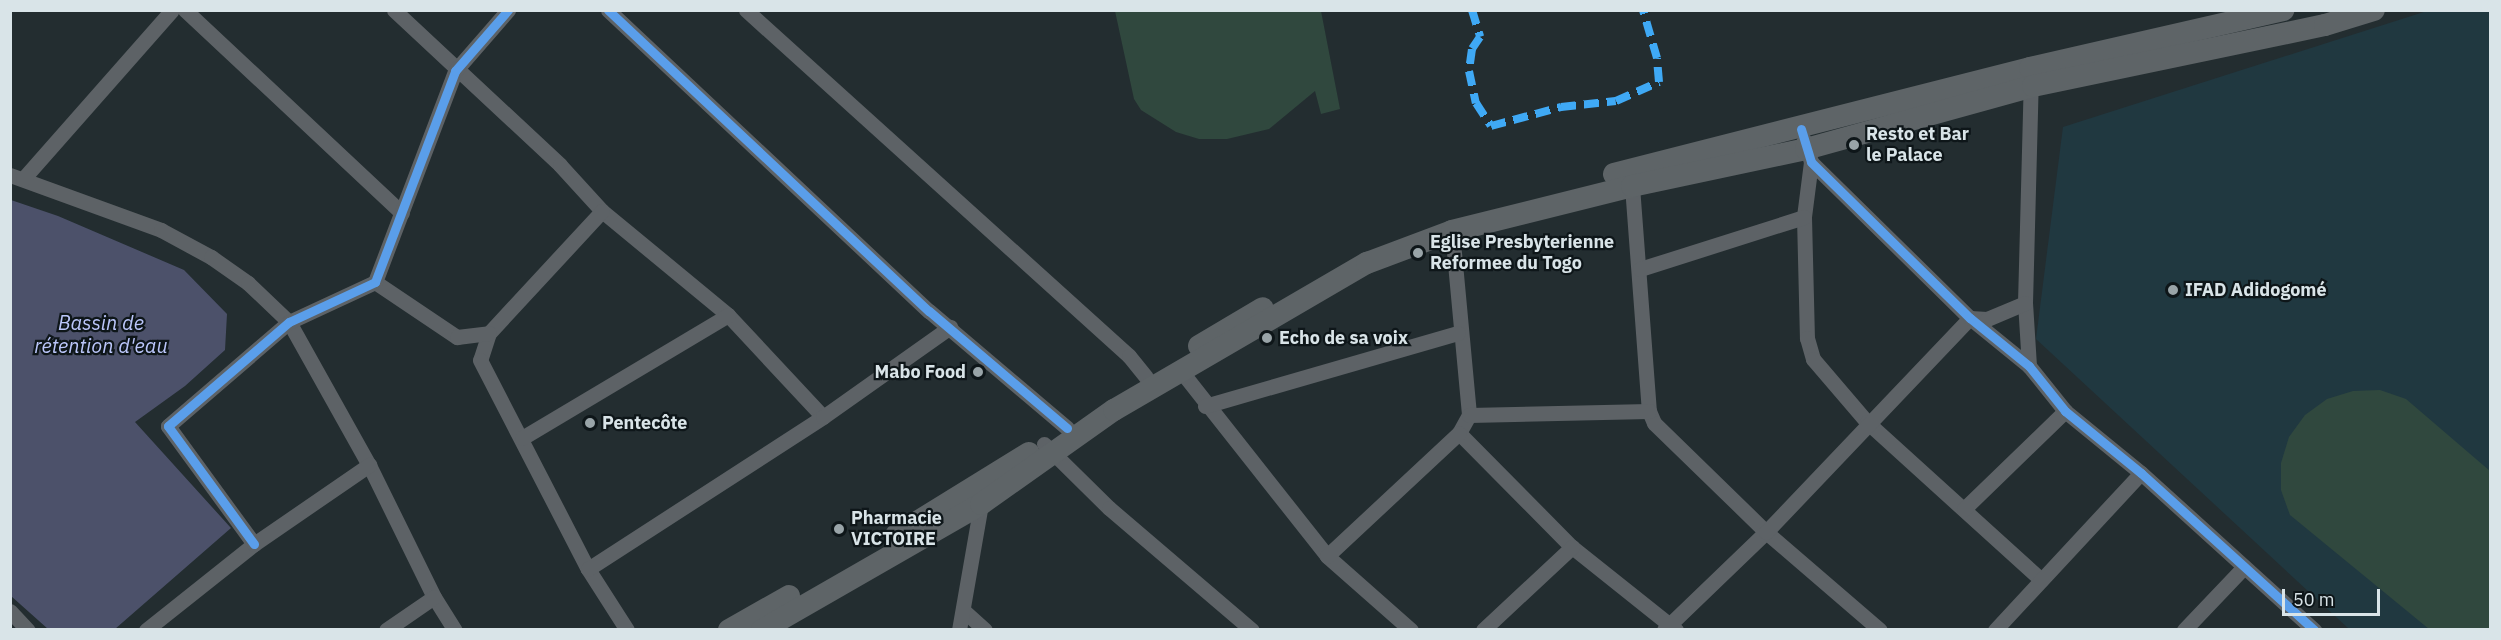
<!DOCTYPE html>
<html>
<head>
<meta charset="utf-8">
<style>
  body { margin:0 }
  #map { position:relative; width:2501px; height:640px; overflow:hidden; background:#232d30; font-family:"IBM Plex Sans",sans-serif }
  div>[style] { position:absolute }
  .built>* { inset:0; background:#203840 }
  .green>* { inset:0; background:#30483e }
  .water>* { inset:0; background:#4c516a }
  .minor>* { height:15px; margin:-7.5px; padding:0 7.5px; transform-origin:7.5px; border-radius:7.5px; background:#5d6266 }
  .secondary>* { height:22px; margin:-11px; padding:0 11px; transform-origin:11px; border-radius:11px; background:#5e6467 }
  .quiet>* { height:8px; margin-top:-4px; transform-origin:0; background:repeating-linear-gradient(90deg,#3fa9f5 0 15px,transparent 0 23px) }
  .cycleway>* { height:9px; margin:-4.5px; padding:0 4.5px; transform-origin:4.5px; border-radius:4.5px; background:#5a9eea }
  .dots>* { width:16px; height:16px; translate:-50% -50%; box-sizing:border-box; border:3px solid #0e1619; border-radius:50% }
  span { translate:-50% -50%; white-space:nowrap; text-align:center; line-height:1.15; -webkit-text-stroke:4.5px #0e1619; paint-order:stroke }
  .poi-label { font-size:18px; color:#d9e4e8; font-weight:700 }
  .left { translate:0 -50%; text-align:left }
  .right { translate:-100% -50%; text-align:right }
  .water-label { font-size:20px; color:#bbc6fa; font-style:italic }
  .frame { position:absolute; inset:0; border:12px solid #d9e4e8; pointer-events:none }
  .scale { position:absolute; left:2282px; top:589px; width:98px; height:27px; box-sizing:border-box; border:3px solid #d9e4e8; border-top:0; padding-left:8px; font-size:18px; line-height:21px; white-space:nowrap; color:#d9e4e8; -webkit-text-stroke:4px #0e1619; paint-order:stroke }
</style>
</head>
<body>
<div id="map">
  <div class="built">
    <div style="clip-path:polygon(2427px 11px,2490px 11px,2490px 629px,2349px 629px,2036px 339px,2063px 127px)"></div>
  </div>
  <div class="green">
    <div style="clip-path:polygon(1115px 11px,1321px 11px,1340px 109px,1321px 114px,1315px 91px,1269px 129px,1227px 139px,1199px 139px,1176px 132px,1141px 110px,1134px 99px)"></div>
    <div style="clip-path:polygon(2380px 390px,2406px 399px,2490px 471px,2490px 629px,2429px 629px,2290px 515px,2281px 490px,2281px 463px,2289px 437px,2305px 415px,2327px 399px,2353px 391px)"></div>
  </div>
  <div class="water">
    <div style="clip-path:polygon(11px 200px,58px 216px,184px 270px,227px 314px,225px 350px,185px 386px,135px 422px,231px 528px,115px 629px,48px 629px,11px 596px)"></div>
  </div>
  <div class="minor">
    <div style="left:185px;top:10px;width:297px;rotate:43.1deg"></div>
    <div style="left:394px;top:10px;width:227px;rotate:43deg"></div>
    <div style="left:560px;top:165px;width:62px;rotate:47.6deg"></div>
    <div style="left:602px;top:211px;width:163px;rotate:39.5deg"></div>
    <div style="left:728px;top:315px;width:139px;rotate:47deg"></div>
    <div style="left:608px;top:10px;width:440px;rotate:43.2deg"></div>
    <div style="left:929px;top:311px;width:181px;rotate:40.3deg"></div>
    <div style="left:746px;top:10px;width:516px;rotate:42.09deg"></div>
    <div style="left:1129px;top:356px;width:27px;rotate:51deg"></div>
    <div style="left:1804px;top:140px;width:23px;rotate:72deg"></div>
    <div style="left:1811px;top:162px;width:223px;rotate:44.5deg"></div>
    <div style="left:1970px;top:318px;width:76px;rotate:39.1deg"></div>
    <div style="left:2029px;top:366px;width:58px;rotate:51.3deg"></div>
    <div style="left:2065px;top:411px;width:98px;rotate:39.2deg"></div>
    <div style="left:2141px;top:473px;width:234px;rotate:42.2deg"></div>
    <div style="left:1811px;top:162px;width:55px;rotate:97.3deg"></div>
    <div style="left:1804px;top:217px;width:121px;rotate:88.6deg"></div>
    <div style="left:1807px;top:338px;width:22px;rotate:74deg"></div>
    <div style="left:1813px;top:359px;width:83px;rotate:49.4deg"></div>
    <div style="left:1867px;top:422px;width:235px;rotate:42.2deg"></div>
    <div style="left:10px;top:175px;width:161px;rotate:20deg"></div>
    <div style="left:161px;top:230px;width:57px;rotate:28.4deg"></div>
    <div style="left:211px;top:257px;width:45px;rotate:35.1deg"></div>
    <div style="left:248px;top:283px;width:57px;rotate:43.6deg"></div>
    <div style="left:289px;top:322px;width:164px;rotate:60.8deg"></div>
    <div style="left:369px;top:465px;width:147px;rotate:63.8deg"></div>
    <div style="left:434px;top:597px;width:39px;rotate:58deg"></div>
    <div style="left:23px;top:179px;width:225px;rotate:-48.6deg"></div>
    <div style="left:1632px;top:186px;width:226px;rotate:85.7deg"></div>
    <div style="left:1649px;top:411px;width:13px;rotate:67deg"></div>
    <div style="left:1654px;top:423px;width:156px;rotate:44.2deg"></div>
    <div style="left:1766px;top:532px;width:150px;rotate:40.7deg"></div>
    <div style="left:602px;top:211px;width:166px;rotate:132.8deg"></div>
    <div style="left:489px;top:333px;width:28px;rotate:108deg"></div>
    <div style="left:480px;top:360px;width:235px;rotate:62.7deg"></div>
    <div style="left:588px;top:569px;width:72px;rotate:57.4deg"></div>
    <div style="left:1452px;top:231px;width:185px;rotate:84.7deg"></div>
    <div style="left:1469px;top:415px;width:21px;rotate:119deg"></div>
    <div style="left:1459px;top:433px;width:161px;rotate:45.3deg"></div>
    <div style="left:1572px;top:547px;width:133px;rotate:38.6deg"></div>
    <div style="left:1640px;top:269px;width:172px;rotate:-17.6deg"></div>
    <div style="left:375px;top:282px;width:99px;rotate:33.9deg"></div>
    <div style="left:457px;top:337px;width:32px;rotate:-7deg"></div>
    <div style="left:2029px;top:366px;width:63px;rotate:-93.6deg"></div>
    <div style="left:2025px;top:303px;width:225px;rotate:-88.5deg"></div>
    <div style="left:1181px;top:371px;width:236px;rotate:51.7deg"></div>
    <div style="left:1327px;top:556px;width:112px;rotate:41.4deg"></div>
    <div style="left:1205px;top:406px;width:263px;rotate:-16.1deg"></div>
    <div style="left:1469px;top:415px;width:180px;rotate:-1.3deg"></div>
    <div style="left:522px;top:438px;width:240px;rotate:-30.8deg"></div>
    <div style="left:1044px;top:444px;width:91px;rotate:44.6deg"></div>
    <div style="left:1109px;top:508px;width:188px;rotate:40.5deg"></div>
    <div style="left:1964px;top:509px;width:141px;rotate:-44.1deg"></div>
    <div style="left:254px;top:544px;width:146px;rotate:-126.1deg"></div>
    <div style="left:168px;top:426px;width:160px;rotate:-40.7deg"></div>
    <div style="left:289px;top:322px;width:95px;rotate:-24.9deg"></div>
    <div style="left:375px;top:282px;width:226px;rotate:-69.2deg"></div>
    <div style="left:455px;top:71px;width:81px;rotate:-49deg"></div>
    <div style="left:1327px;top:556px;width:180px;rotate:-43deg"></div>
    <div style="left:588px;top:569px;width:280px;rotate:-32.9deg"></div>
    <div style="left:823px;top:417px;width:156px;rotate:-35.3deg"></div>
    <div style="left:10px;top:611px;width:26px;rotate:47deg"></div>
    <div style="left:964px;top:611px;width:28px;rotate:42deg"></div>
    <div style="left:146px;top:630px;width:138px;rotate:-38.5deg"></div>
    <div style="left:254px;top:544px;width:140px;rotate:-34.5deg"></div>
    <div style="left:386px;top:630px;width:58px;rotate:-34.5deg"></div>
    <div style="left:959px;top:630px;width:128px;rotate:-80.1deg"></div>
    <div style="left:1483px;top:630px;width:122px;rotate:-43deg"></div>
    <div style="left:1664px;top:630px;width:141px;rotate:-43.9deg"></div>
    <div style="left:1766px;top:532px;width:296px;rotate:-46.4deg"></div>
    <div style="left:1970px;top:318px;width:17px;rotate:3deg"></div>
    <div style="left:1987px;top:319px;width:41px;rotate:-22.8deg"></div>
    <div style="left:1995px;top:630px;width:214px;rotate:-47.1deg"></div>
    <div style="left:2184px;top:630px;width:87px;rotate:-46.4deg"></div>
  </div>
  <div class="secondary">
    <div style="left:1614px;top:174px;width:429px;rotate:-14.3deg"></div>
    <div style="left:2030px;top:68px;width:260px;rotate:-12.9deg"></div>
    <div style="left:1199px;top:346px;width:74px;rotate:-30.7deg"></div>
    <div style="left:896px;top:535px;width:156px;rotate:-31.7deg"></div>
    <div style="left:729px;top:630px;width:69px;rotate:-29.5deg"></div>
    <div style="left:762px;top:630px;width:253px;rotate:-29.9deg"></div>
    <div style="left:981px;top:504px;width:163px;rotate:-35.3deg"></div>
    <div style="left:1114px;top:410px;width:293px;rotate:-30.2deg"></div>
    <div style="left:1367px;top:263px;width:91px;rotate:-20.6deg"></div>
    <div style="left:1452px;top:231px;width:186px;rotate:-14deg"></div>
    <div style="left:1632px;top:186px;width:178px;rotate:-12deg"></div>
    <div style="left:1806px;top:149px;width:236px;rotate:-15.5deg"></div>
    <div style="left:2033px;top:86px;width:298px;rotate:-11.8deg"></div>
    <div style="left:2325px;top:25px;width:51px;rotate:-17deg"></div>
  </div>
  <div class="quiet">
    <div style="left:1472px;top:10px;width:28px;rotate:73deg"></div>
    <div style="left:1480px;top:37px;width:14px;rotate:124deg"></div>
    <div style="left:1472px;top:49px;width:22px;rotate:98deg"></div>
    <div style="left:1469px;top:71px;width:33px;rotate:78deg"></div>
    <div style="left:1476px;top:103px;width:27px;rotate:57deg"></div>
    <div style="left:1491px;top:126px;width:73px;rotate:-15.2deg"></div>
    <div style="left:1561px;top:107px;width:55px;rotate:-6.2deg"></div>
    <div style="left:1616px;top:101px;width:47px;rotate:-23.8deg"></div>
    <div style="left:1659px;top:82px;width:24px;rotate:-95deg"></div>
    <div style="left:1657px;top:58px;width:50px;rotate:-106.3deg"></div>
  </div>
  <div class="cycleway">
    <div style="left:608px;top:10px;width:440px;rotate:43.2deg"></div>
    <div style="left:929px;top:311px;width:181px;rotate:40.3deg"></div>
    <div style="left:1801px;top:129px;width:34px;rotate:73deg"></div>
    <div style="left:1811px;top:162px;width:223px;rotate:44.5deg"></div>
    <div style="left:1970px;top:318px;width:76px;rotate:39.1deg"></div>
    <div style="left:2029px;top:366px;width:58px;rotate:51.3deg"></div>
    <div style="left:2065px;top:411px;width:98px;rotate:39.2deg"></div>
    <div style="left:2141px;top:473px;width:234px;rotate:42.2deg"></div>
    <div style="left:254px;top:544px;width:146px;rotate:-126.1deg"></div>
    <div style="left:168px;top:426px;width:160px;rotate:-40.7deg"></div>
    <div style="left:289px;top:322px;width:95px;rotate:-24.9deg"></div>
    <div style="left:375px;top:282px;width:226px;rotate:-69.2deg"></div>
    <div style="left:455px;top:71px;width:81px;rotate:-49deg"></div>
  </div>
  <div class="dots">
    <div style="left:1854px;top:145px;background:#99a4a8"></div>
    <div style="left:1418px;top:253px;background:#99a4a8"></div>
    <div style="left:2173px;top:290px;background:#99a4a8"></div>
    <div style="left:1267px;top:338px;background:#99a4a8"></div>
    <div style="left:978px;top:372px;background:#99a4a8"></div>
    <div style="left:590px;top:423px;background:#99a4a8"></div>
    <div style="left:839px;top:529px;background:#99a4a8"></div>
  </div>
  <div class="poi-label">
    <span class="left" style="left:1866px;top:145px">Resto et Bar<br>le Palace</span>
    <span class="left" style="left:1430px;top:253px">Eglise Presbyterienne<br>Reformee du Togo</span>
    <span class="left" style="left:2185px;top:290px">IFAD Adidogomé</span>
    <span class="left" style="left:1279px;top:338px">Echo de sa voix</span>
    <span class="right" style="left:966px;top:372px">Mabo Food</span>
    <span class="left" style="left:602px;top:423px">Pentecôte</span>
    <span class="left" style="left:851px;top:529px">Pharmacie<br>VICTOIRE</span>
  </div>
  <div class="water-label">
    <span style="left:101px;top:334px">Bassin de<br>rétention d'eau</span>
  </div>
  <div class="frame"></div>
  <div class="scale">50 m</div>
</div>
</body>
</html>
